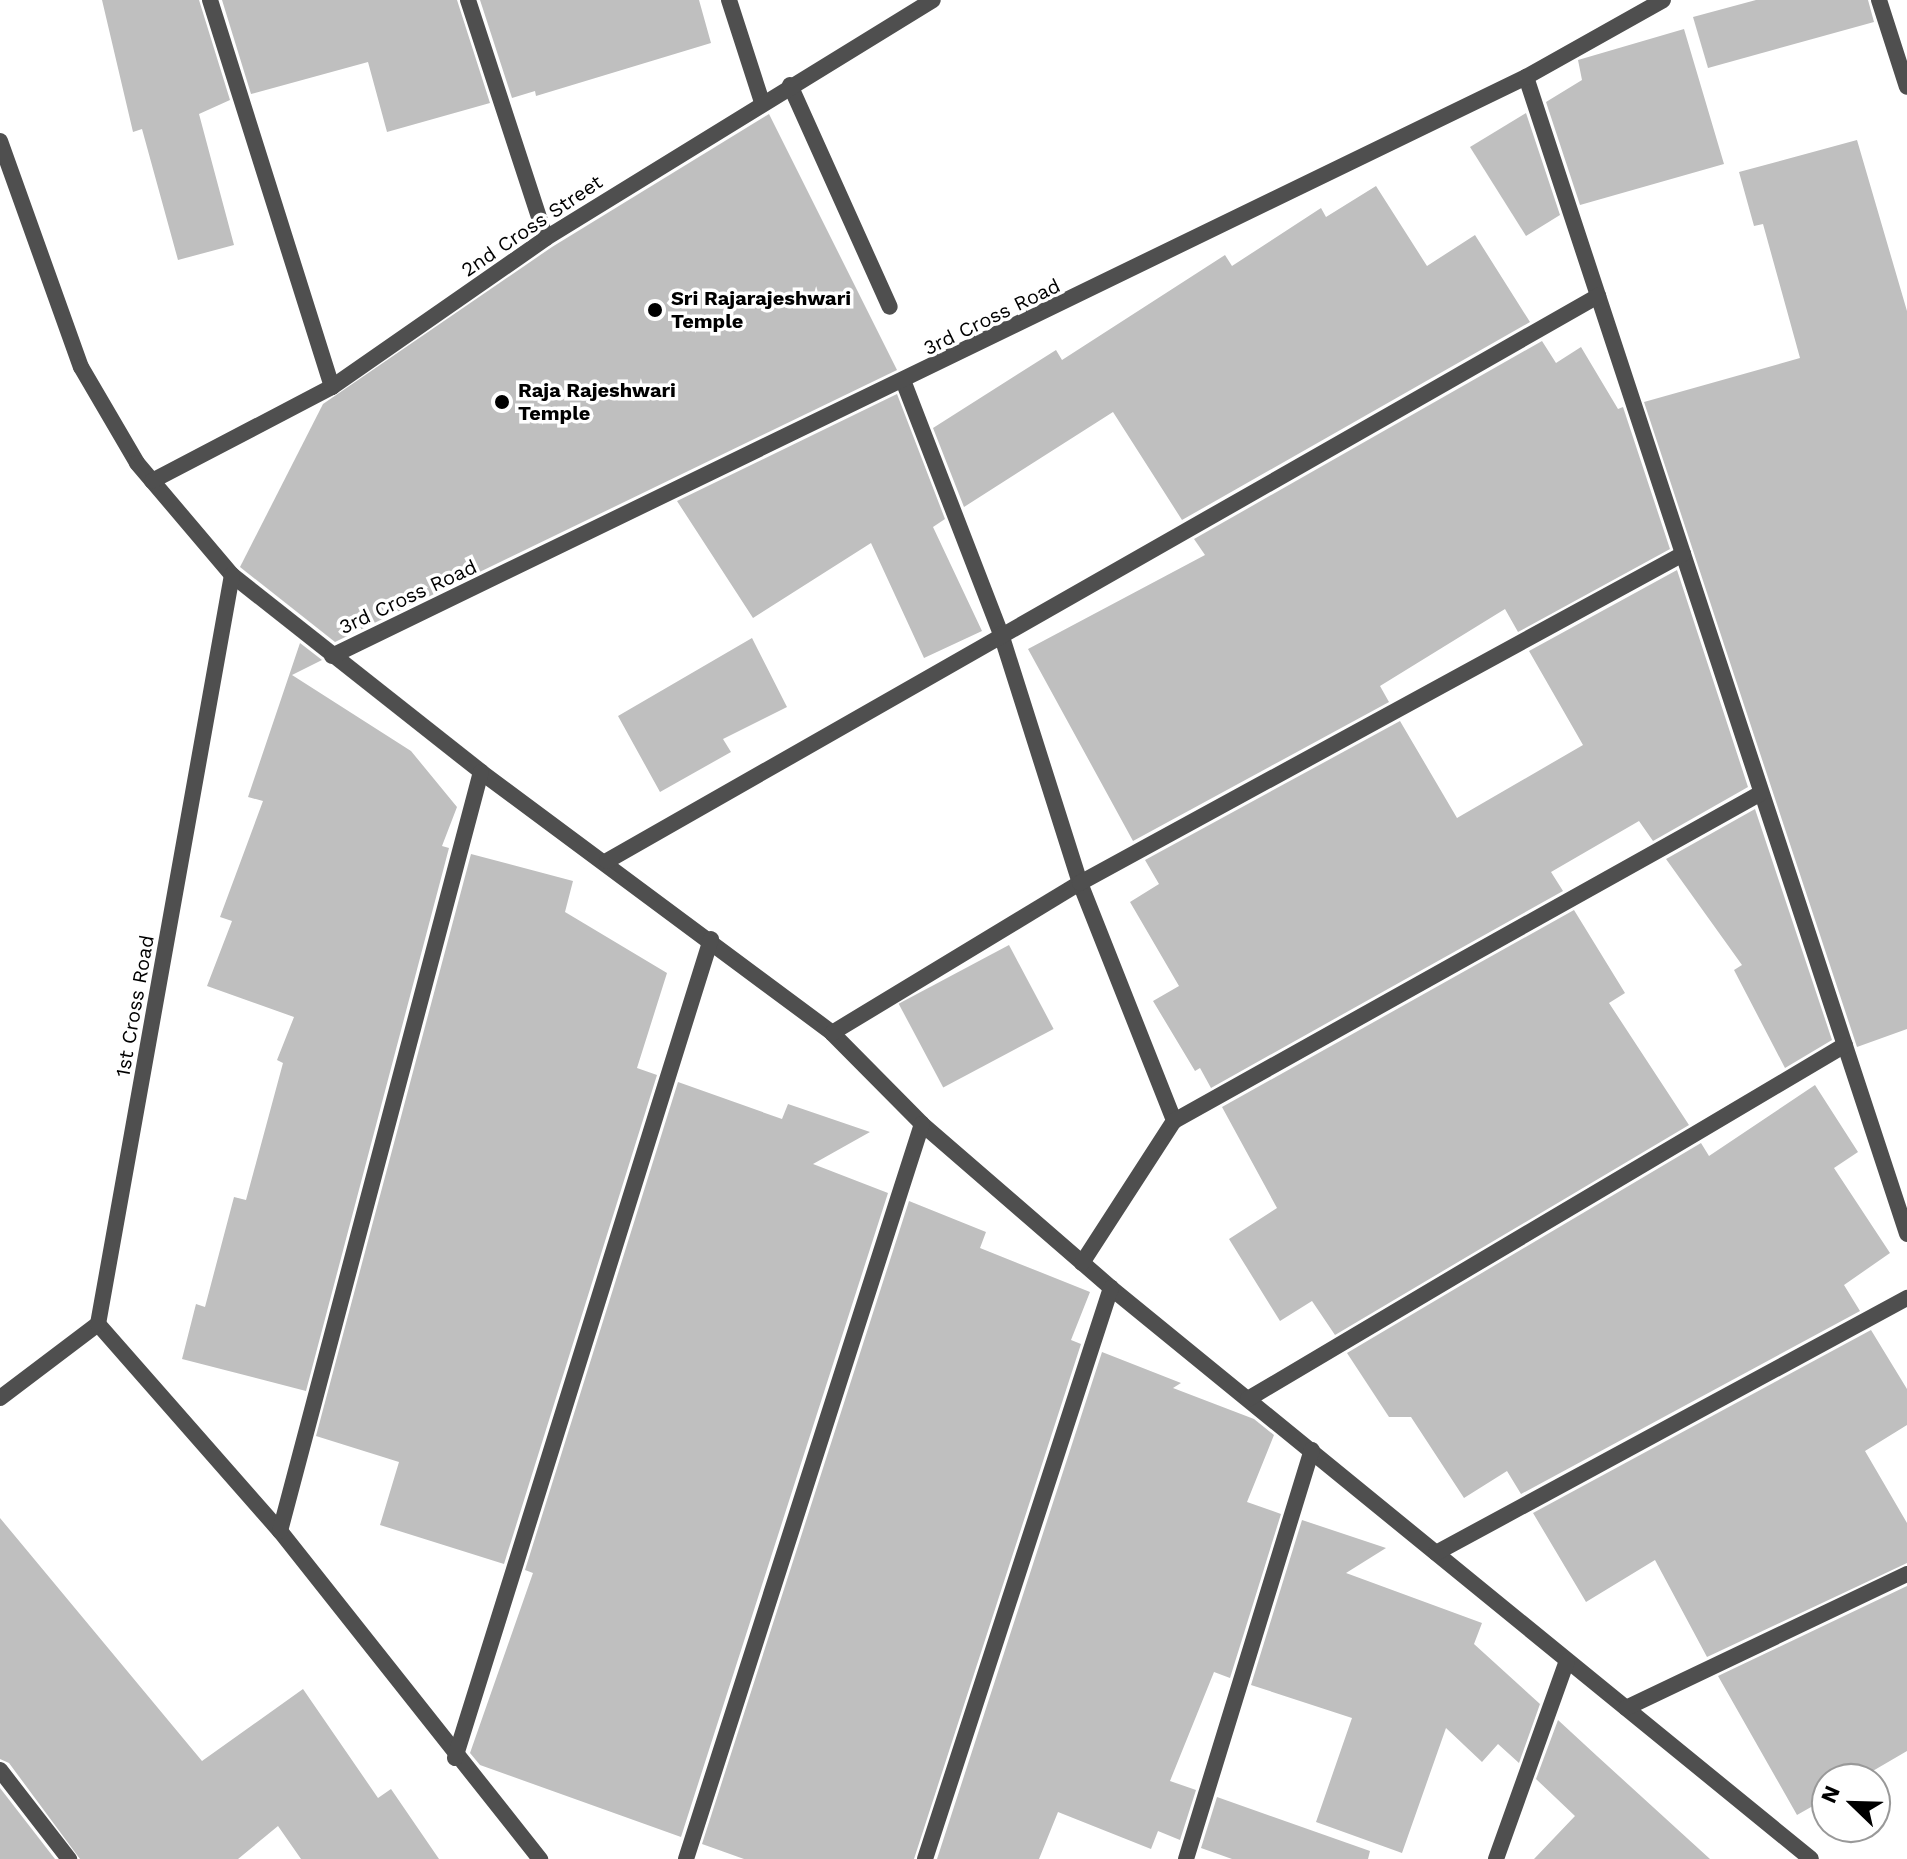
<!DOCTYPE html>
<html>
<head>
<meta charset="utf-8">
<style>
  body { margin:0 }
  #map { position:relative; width:1907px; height:1859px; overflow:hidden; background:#fff; font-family:"Work Sans",sans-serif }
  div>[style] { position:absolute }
  .building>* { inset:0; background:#bfbfbf; transform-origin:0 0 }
  .service>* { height:16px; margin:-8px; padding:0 8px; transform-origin:8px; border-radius:8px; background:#4f4f4f }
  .minor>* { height:16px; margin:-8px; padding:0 8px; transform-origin:8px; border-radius:8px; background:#4f4f4f }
  .tertiary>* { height:16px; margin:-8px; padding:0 8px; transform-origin:8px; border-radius:8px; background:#4f4f4f }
  .dots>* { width:22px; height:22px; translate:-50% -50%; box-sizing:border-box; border:4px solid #fff; border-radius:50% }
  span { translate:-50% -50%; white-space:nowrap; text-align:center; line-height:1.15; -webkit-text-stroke:7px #fff; paint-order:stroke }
  .street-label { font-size:20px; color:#000 }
  .poi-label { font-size:20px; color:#000; font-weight:700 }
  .left { translate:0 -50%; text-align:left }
  .north { position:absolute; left:1811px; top:1763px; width:80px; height:80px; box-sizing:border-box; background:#fff; border:2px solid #999; border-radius:50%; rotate:293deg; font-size:22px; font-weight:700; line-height:32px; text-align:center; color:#000 }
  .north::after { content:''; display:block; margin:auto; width:28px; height:36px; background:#000; clip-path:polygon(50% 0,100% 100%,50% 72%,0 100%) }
</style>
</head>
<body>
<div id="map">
  <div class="building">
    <div style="clip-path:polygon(102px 0,199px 0,230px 100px,199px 114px,234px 245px,178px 260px,142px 129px,133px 132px)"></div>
    <div style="clip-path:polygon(222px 0,457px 0,490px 103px,387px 132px,368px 62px,251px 94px)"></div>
    <div style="clip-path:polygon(480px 0,699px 0,711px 43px,536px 96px,535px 91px,512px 98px)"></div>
    <div style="clip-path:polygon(1756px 0,1868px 0,1874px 22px,1708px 68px,1693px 17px)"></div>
    <div style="clip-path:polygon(1684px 29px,1724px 164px,1580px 205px,1546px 102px,1582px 80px,1578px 60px)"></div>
    <div style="clip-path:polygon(1526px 113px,1560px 215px,1526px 236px,1470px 147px)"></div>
    <div style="clip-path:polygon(769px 114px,897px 370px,335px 642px,240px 567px,323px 404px,552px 247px)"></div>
    <div style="clip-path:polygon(1857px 140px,1907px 311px,1907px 1029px,1857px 1047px,1644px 402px,1800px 358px,1763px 224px,1754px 226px,1739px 172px)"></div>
    <div style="clip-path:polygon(1376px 186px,1427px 266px,1475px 235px,1530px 322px,1182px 520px,1113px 412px,964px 507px,933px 428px,1056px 350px,1062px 360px,1225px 255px,1232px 266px,1321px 208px,1326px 217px)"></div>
    <div style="clip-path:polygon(1542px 341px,1556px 363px,1581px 347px,1618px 409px,1623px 407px,1670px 549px,1518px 632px,1505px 609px,1380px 686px,1389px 702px,1133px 841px,1028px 649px,1205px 555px,1194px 539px)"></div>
    <div style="clip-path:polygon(897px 394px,945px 519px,933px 527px,982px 631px,924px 658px,871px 543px,753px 618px,677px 501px)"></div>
    <div style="clip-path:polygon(1677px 570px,1748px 787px,1653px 841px,1639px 821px,1551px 872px,1563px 891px,1211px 1088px,1200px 1068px,1195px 1071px,1153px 1001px,1179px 986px,1130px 902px,1159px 884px,1145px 860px,1400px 721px,1457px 818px,1583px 745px,1529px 651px)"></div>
    <div style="clip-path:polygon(752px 638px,787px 707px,723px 739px,731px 752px,660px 792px,618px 716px)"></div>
    <div style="clip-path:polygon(300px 643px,322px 660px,292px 675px,411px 751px,457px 807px,442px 846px,449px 848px,306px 1391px,182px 1359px,196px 1304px,205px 1307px,234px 1197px,246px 1200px,283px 1063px,277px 1060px,294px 1017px,207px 986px,232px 921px,220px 917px,263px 801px,248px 797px)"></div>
    <div style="clip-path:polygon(1755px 809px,1832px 1040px,1785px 1068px,1734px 970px,1742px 965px,1666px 859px)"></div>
    <div style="clip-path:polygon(471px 854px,573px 881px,565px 912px,667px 973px,637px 1068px,657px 1075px,504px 1564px,380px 1525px,399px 1462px,316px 1436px)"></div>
    <div style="clip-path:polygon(1574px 910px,1625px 993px,1609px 1003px,1689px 1125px,1335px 1335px,1312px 1301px,1280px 1321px,1229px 1239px,1277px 1208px,1222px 1107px)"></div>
    <div style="left:1009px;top:945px;width:95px;height:125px;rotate:62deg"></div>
    <div style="clip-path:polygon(678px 1082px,782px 1119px,788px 1104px,870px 1132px,813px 1164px,888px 1193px,681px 1837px,480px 1765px,470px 1753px,533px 1573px,525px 1570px)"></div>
    <div style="clip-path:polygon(1815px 1085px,1858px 1152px,1834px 1168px,1890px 1253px,1844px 1285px,1860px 1311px,1521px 1494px,1507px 1471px,1464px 1498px,1411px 1417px,1389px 1417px,1347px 1353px,1701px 1143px,1709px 1156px)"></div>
    <div style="clip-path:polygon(909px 1201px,986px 1232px,980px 1248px,1090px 1292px,1071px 1340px,1081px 1344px,914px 1859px,744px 1859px,702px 1844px)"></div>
    <div style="clip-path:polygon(1871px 1330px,1907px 1389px,1907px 1425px,1865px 1451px,1907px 1523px,1907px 1563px,1707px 1657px,1655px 1560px,1586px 1602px,1533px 1513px)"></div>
    <div style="clip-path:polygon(1102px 1352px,1181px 1383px,1173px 1388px,1254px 1419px,1274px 1435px,1247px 1502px,1281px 1514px,1230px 1678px,1214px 1672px,1170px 1781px,1196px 1790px,1180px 1840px,1158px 1831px,1151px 1849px,1058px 1812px,1039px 1859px,937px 1859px)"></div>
    <div style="clip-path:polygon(0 1518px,202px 1761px,303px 1689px,378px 1798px,391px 1789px,439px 1859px,301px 1859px,278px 1826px,238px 1859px,80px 1859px,9px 1763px,0 1759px)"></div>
    <div style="clip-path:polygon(1302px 1520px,1386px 1548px,1346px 1573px,1482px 1623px,1474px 1644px,1540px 1704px,1519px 1763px,1498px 1744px,1482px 1762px,1446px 1728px,1402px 1853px,1316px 1822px,1352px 1718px,1251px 1685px)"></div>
    <div style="clip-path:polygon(1907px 1586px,1907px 1751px,1859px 1779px,1827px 1779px,1827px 1798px,1797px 1815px,1718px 1676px)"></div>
    <div style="clip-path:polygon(1558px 1720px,1597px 1756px,1710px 1859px,1534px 1859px,1575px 1816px,1536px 1779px)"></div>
    <div style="clip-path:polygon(0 1788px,55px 1859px,0 1859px)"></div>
    <div style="clip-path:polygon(1217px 1797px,1370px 1851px,1368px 1859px,1232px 1859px,1201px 1848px)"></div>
  </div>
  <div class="service">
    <div style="left:790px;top:85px;width:243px;rotate:65.8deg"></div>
  </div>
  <div class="minor">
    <div style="left:210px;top:0;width:406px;rotate:72.5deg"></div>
    <div style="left:468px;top:0;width:250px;rotate:71.9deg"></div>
    <div style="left:729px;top:0;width:107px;rotate:72.1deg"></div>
    <div style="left:1526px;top:77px;width:1218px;rotate:71.77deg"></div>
    <div style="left:0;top:141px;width:240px;rotate:70.3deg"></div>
    <div style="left:81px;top:367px;width:111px;rotate:59.7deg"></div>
    <div style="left:137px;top:463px;width:147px;rotate:49.7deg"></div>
    <div style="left:232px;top:575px;width:318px;rotate:38.3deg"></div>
    <div style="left:481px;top:772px;width:437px;rotate:36.6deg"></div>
    <div style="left:832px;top:1033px;width:128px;rotate:45.3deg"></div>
    <div style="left:922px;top:1124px;width:250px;rotate:40.9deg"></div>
    <div style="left:1111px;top:1288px;width:903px;rotate:39.2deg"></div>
    <div style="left:904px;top:383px;width:269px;rotate:68.9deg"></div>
    <div style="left:1001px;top:634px;width:261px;rotate:72.4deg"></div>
    <div style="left:1080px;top:883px;width:256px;rotate:68.4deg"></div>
    <div style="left:152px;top:481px;width:203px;rotate:-27.6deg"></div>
    <div style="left:332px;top:387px;width:261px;rotate:-34.8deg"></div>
    <div style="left:546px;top:238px;width:454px;rotate:-31.6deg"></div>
    <div style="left:332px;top:656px;width:1327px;rotate:-25.87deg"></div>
    <div style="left:1526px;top:77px;width:157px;rotate:-29.3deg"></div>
    <div style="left:607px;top:861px;width:1141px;rotate:-29.69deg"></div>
    <div style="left:832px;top:1033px;width:290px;rotate:-31.2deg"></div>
    <div style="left:1080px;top:883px;width:687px;rotate:-28.62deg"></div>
    <div style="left:1082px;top:1263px;width:169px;rotate:-57.1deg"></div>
    <div style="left:1174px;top:1121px;width:672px;rotate:-29.2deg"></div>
    <div style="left:98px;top:1324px;width:276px;rotate:48.7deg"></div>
    <div style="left:280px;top:1531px;width:419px;rotate:51.6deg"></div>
    <div style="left:0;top:1398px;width:123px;rotate:-37.1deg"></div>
    <div style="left:98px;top:1324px;width:761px;rotate:-79.86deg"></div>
    <div style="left:1248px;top:1399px;width:694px;rotate:-30.67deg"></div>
    <div style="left:280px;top:1531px;width:785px;rotate:-75.17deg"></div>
    <div style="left:1436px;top:1553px;width:536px;rotate:-28.43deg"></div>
    <div style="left:1626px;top:1708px;width:311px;rotate:-25.5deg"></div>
    <div style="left:455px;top:1758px;width:858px;rotate:-72.64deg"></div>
    <div style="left:0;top:1770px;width:113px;rotate:52.2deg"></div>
    <div style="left:686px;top:1859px;width:772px;rotate:-72.2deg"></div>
    <div style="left:925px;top:1859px;width:601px;rotate:-71.96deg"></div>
    <div style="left:1186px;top:1859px;width:428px;rotate:-72.9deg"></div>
    <div style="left:1496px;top:1859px;width:210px;rotate:-70.3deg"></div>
  </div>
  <div class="tertiary">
    <div style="left:1879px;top:0;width:91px;rotate:72.2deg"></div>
  </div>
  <div class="dots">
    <div style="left:655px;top:310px;background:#000"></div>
    <div style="left:502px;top:402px;background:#000"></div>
  </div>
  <div class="street-label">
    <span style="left:532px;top:226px;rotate:-34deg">2nd Cross Street</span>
    <span style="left:992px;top:317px;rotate:-26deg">3rd Cross Road</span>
    <span style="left:408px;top:597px;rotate:-25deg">3rd Cross Road</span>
    <span style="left:135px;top:1006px;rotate:-80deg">1st Cross Road</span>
  </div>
  <div class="poi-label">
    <span class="left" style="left:671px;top:310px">Sri Rajarajeshwari<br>Temple</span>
    <span class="left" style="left:518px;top:402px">Raja Rajeshwari<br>Temple</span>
  </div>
  <div class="north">N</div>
</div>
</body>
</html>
